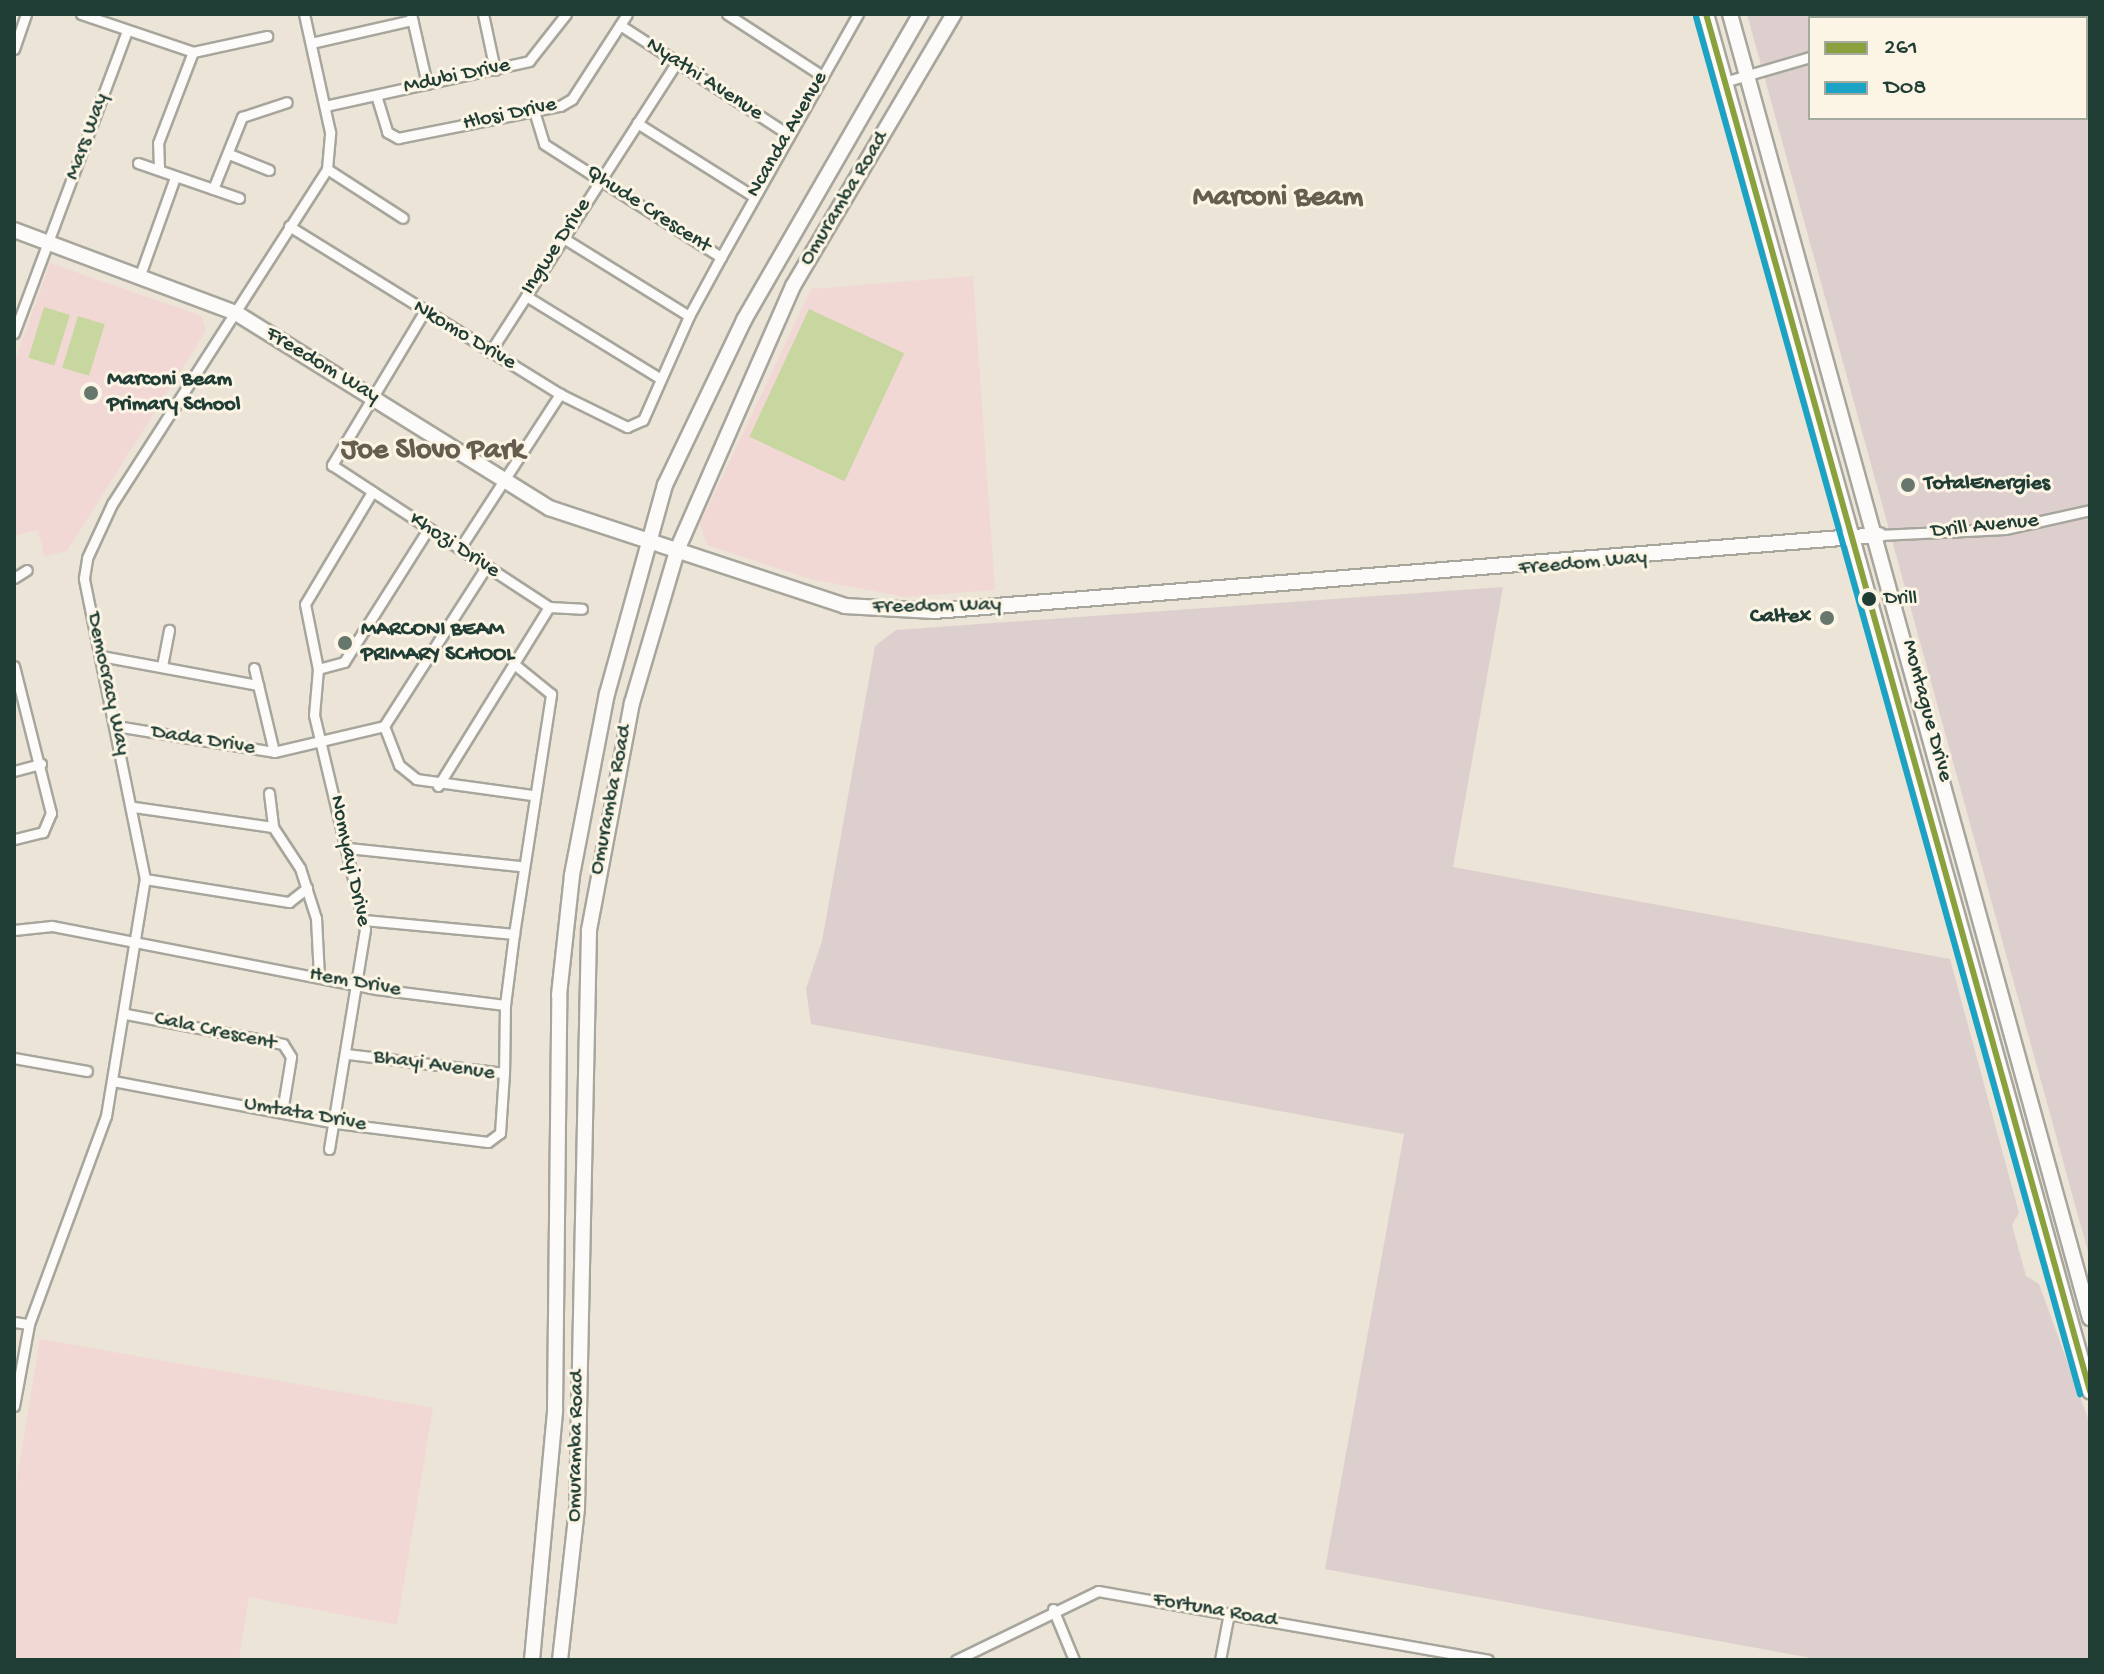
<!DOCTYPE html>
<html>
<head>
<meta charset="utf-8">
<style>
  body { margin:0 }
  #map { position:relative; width:2104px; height:1674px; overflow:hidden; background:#ece4d6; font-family:"Gochi Hand",sans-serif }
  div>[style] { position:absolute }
  .built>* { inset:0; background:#f2d8d5 }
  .industrial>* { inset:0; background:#ddcfce }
  .green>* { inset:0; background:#c8d69f; transform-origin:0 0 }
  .roads { filter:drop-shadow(2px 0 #a7a69d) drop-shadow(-2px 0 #a7a69d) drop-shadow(0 2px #a7a69d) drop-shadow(0 -2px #a7a69d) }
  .street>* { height:9px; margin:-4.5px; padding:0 4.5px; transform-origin:4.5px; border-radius:4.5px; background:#fcfbf9 }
  .secondary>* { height:14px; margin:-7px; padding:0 7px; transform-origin:7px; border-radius:7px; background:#fcfbf9 }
  .bus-1>* { height:6px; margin:-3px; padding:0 3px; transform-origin:3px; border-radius:3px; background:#8aa13d }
  .bus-2>* { height:6px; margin:-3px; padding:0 3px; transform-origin:3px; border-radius:3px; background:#1aa3c4 }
  .dots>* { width:22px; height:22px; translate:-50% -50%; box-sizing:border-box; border:4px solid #fcf5e5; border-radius:50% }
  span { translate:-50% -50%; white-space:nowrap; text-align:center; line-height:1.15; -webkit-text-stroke:6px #fcf5e5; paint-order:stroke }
  .bus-label { font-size:20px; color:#1f3d34 }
  .left { translate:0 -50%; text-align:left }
  .street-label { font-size:22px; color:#1f3d34 }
  .poi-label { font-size:22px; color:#1f3d34; font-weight:700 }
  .right { translate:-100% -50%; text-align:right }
  .district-label { font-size:30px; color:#655d4e; font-weight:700 }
  .frame { position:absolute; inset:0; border:16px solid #1f3d34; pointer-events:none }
  .legend { position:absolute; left:1808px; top:16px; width:280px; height:104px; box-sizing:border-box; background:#fcf5e5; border:2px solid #a4ab9e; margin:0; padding:10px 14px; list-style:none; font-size:24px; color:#1f3d34 }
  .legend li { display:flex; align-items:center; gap:16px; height:40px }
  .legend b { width:40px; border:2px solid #a4ab9e }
</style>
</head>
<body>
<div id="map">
  <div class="built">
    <div style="clip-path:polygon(50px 263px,202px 316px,206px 331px,67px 551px,44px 556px,38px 530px,14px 536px,14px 363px)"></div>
    <div style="clip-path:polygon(973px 276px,995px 590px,905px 597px,810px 579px,707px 545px,700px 524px,811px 289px)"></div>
    <div style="clip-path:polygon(40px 1339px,433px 1408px,397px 1625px,249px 1597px,239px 1657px,252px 1660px,14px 1660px,14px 1497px)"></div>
  </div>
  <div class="industrial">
    <div style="clip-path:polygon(evenodd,1747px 14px,2090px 14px,2090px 1259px,1747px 14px,1810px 18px,2086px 18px,2086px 118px,1810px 118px,1810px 18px)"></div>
    <div style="clip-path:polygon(1503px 587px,1453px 867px,1950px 959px,2019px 1213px,2012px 1225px,2026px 1276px,2039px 1284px,2090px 1424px,2090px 1660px,1822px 1660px,1325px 1569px,1404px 1134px,811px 1024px,806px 989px,822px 941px,875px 646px,896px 630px)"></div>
  </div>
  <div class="green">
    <div style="left:44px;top:307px;width:27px;height:53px;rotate:17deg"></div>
    <div style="left:809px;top:309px;width:105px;height:141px;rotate:25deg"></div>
    <div style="left:78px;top:316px;width:28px;height:54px;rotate:17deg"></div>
  </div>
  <div class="roads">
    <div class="street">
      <div style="left:81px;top:14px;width:118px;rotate:18.7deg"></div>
      <div style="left:193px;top:52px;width:76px;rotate:-12.2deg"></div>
      <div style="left:411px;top:14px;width:72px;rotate:77.1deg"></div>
      <div style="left:483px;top:14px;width:57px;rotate:77.9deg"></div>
      <div style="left:727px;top:14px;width:112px;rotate:33deg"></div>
      <div style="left:1917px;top:18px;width:8px;rotate:-30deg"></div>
      <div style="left:620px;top:25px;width:200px;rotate:33deg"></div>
      <div style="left:311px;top:43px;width:104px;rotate:-12.8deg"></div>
      <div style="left:14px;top:49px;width:37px;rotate:-71deg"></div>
      <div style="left:1724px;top:82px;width:90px;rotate:-16.2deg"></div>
      <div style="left:376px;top:95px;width:39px;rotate:73deg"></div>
      <div style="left:387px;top:132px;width:13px;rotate:29deg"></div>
      <div style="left:398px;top:138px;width:165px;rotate:-11.2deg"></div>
      <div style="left:560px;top:106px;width:14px;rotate:-30deg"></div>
      <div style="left:572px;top:99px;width:101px;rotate:-57.1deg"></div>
      <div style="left:325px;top:106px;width:209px;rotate:-12.4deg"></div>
      <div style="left:529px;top:61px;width:60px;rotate:-51.8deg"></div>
      <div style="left:534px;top:111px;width:34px;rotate:73deg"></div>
      <div style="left:544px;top:144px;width:210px;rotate:32.6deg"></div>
      <div style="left:721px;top:257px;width:67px;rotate:118.5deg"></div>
      <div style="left:689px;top:316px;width:148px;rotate:-148.2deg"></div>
      <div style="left:637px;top:123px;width:137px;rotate:32.2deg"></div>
      <div style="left:229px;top:154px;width:43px;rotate:21.8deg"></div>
      <div style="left:138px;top:163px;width:107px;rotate:19.1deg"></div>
      <div style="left:159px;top:168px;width:25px;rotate:-92deg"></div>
      <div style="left:158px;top:143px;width:97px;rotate:-69deg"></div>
      <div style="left:327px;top:169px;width:90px;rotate:32.8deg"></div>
      <div style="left:213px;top:189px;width:78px;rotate:-68.1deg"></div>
      <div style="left:242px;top:117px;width:47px;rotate:-18.4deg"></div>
      <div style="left:289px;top:226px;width:319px;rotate:31.8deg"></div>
      <div style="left:560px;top:394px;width:75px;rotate:26.2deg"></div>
      <div style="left:627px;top:427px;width:17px;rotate:-24deg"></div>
      <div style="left:643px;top:420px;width:114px;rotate:-66.1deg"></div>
      <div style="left:721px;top:257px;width:279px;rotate:-60.6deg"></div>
      <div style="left:140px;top:275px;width:101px;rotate:-70.3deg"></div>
      <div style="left:526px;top:296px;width:158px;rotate:31.6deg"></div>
      <div style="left:424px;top:312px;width:179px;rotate:121deg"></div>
      <div style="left:332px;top:465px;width:259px;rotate:33.2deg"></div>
      <div style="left:549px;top:607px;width:33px;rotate:3deg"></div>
      <div style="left:14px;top:333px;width:323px;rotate:-69.5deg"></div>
      <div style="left:490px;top:352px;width:345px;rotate:-57.2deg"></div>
      <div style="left:1879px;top:535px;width:126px;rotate:-2.7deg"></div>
      <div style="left:2005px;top:529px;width:87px;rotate:-12.6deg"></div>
      <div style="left:460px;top:548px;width:184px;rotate:-57deg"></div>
      <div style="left:14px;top:578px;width:15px;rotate:-32deg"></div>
      <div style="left:101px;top:656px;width:160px;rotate:10.5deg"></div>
      <div style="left:14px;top:666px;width:152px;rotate:75.9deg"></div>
      <div style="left:51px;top:813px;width:21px;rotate:113deg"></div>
      <div style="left:43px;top:832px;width:30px;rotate:166deg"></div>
      <div style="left:162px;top:666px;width:37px;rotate:-79deg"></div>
      <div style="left:254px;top:668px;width:86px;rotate:76.6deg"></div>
      <div style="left:318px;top:669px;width:27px;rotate:-15deg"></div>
      <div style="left:344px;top:662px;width:157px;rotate:-57.7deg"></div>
      <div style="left:116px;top:726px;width:160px;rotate:9.3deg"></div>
      <div style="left:274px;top:752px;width:113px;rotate:-13.3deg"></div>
      <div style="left:384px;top:726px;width:189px;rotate:-57.3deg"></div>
      <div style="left:384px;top:726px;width:42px;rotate:69deg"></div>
      <div style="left:399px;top:765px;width:22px;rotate:39deg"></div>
      <div style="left:416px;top:779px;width:117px;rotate:7.9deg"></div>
      <div style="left:14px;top:771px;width:28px;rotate:-15deg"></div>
      <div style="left:438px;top:786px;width:211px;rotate:-58.2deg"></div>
      <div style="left:269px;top:793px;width:34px;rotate:83deg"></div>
      <div style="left:273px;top:827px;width:49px;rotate:56.6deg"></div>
      <div style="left:300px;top:868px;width:52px;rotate:72.3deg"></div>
      <div style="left:316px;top:918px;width:59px;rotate:87.1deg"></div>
      <div style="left:134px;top:807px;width:140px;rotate:8.2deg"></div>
      <div style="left:348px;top:848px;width:172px;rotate:6deg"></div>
      <div style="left:145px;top:879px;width:146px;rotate:9.1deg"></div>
      <div style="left:289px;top:902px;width:23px;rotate:-38deg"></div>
      <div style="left:364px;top:920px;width:151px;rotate:5.3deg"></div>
      <div style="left:514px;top:934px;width:72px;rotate:97.2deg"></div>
      <div style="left:14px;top:930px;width:38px;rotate:-6deg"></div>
      <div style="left:52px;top:926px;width:330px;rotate:11deg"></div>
      <div style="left:376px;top:989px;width:130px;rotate:7.1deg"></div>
      <div style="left:505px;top:1005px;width:68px;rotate:90.8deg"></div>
      <div style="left:514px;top:934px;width:243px;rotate:-81.2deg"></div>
      <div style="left:551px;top:694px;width:48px;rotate:-141deg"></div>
      <div style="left:126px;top:1014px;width:160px;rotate:10.8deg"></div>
      <div style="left:283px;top:1044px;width:15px;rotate:58deg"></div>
      <div style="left:291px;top:1057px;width:56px;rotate:99.3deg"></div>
      <div style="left:14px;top:1058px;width:74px;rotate:10.1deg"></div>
      <div style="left:113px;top:1081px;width:227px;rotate:10.7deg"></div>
      <div style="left:336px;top:1123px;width:153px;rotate:7.1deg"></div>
      <div style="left:488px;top:1142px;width:15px;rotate:-37deg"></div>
      <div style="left:500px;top:1133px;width:60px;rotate:-86.2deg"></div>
      <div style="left:504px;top:1073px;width:159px;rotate:-173.1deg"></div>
      <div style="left:329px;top:1149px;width:223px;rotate:-80.7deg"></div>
      <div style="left:365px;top:929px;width:220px;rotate:-103.4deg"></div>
      <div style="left:314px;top:715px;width:46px;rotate:-85deg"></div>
      <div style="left:318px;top:669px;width:66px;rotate:-101.3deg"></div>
      <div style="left:305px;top:604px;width:131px;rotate:-59.1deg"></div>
      <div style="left:14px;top:1322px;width:15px;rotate:8deg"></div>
      <div style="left:14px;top:1406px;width:83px;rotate:-79.6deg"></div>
      <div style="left:29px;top:1324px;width:222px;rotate:-69.7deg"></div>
      <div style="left:106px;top:1116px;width:240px;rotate:-80.7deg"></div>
      <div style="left:145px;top:879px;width:307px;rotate:-101.5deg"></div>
      <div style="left:84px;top:578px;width:20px;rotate:-81deg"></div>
      <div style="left:87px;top:558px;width:60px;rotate:-65.2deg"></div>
      <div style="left:112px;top:504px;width:398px;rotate:-57.3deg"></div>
      <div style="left:327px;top:169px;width:37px;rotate:-85deg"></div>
      <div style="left:330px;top:132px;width:121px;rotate:-102.4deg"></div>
      <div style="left:1053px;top:1609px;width:55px;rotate:67.6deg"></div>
      <div style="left:956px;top:1660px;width:158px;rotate:-25.9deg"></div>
      <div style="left:1098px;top:1591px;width:396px;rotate:10deg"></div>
      <div style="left:1220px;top:1660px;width:48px;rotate:-79.2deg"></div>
    </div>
    <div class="secondary">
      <div style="left:1706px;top:14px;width:1430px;rotate:74.42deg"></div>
      <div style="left:1730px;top:14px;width:1353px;rotate:74.57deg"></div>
      <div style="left:14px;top:230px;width:237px;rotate:20.5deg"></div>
      <div style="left:236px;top:313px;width:369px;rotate:31.9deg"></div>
      <div style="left:549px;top:508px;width:312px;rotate:18.3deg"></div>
      <div style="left:845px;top:606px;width:89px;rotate:3.2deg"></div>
      <div style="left:934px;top:611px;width:948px;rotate:-4.6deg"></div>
      <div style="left:532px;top:1660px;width:250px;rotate:-84.7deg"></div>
      <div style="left:555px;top:1411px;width:416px;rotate:-89.4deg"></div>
      <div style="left:559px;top:995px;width:121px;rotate:-83.8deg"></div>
      <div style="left:572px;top:875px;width:184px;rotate:-79.1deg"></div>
      <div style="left:607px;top:694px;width:217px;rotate:-74.5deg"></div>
      <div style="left:665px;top:485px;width:183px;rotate:-64.4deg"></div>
      <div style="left:744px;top:320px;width:354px;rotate:-60deg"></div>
      <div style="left:560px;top:1660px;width:153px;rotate:-83.6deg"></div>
      <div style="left:577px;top:1508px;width:578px;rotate:-88.81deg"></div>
      <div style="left:589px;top:930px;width:231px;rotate:-79.3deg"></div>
      <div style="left:632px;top:703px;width:162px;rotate:-73.5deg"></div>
      <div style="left:678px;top:548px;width:286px;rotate:-66.3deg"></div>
      <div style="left:793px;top:286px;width:316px;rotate:-59.4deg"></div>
    </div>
  </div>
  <div class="bus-1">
    <div style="left:1706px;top:14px;width:1430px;rotate:74.42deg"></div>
  </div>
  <div class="bus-2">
    <div style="left:1696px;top:17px;width:1430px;rotate:74.42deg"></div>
  </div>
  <div class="dots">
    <div style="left:91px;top:393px;background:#67776d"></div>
    <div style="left:1908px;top:485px;background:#67776d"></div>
    <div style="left:1869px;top:599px;background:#1f3d34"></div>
    <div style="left:1827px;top:618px;background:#67776d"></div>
    <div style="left:345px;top:643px;background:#67776d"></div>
  </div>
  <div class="bus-label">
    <span class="left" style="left:1884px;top:599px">Drill</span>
  </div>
  <div class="street-label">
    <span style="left:457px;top:77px;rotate:-12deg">Mdubi Drive</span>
    <span style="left:704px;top:80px;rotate:33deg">Nyathi Avenue</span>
    <span style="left:510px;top:115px;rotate:-12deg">Hlosi Drive</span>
    <span style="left:788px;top:135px;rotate:-60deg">Ncanda Avenue</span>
    <span style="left:88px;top:137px;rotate:-70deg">Mars Way</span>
    <span style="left:845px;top:199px;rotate:-59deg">Omuramba Road</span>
    <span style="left:648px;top:210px;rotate:33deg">Qhude Crescent</span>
    <span style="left:557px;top:247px;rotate:-57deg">Ingwe Drive</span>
    <span style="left:464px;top:336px;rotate:31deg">Nkomo Drive</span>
    <span style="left:322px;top:366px;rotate:31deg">Freedom Way</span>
    <span style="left:1985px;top:527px;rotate:-6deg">Drill Avenue</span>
    <span style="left:454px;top:546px;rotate:33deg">Khozi Drive</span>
    <span style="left:1583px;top:564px;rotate:-5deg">Freedom Way</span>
    <span style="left:937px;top:607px;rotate:-1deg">Freedom Way</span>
    <span style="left:107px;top:684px;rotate:78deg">Democracy Way</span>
    <span style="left:1926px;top:711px;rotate:75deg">Montague Drive</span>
    <span style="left:203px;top:741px;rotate:9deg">Dada Drive</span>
    <span style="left:612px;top:800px;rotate:-79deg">Omuramba Road</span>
    <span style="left:349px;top:861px;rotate:78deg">Nomyayi Drive</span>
    <span style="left:355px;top:983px;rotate:10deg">Hem Drive</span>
    <span style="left:215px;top:1032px;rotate:12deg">Cala Crescent</span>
    <span style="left:434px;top:1066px;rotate:8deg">Bhayi Avenue</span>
    <span style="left:305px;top:1115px;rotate:10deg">Umtata Drive</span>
    <span style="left:577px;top:1446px;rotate:-89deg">Omuramba Road</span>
    <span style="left:1215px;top:1611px;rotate:10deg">Fortuna Road</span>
  </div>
  <div class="poi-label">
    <span class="left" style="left:107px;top:393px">Marconi Beam<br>Primary School</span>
    <span class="left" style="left:1924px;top:485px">TotalEnergies</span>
    <span class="right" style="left:1811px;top:618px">Caltex</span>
    <span class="left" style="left:361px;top:643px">MARCONI BEAM<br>PRIMARY SCHOOL</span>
  </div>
  <div class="district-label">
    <span style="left:1278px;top:199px">Marconi Beam</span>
    <span style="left:433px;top:452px">Joe Slovo Park</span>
  </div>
  <div class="frame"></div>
  <ul class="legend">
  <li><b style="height:10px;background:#8aa13d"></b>261</li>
  <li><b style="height:10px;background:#1aa3c4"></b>D08</li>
  </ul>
</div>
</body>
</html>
